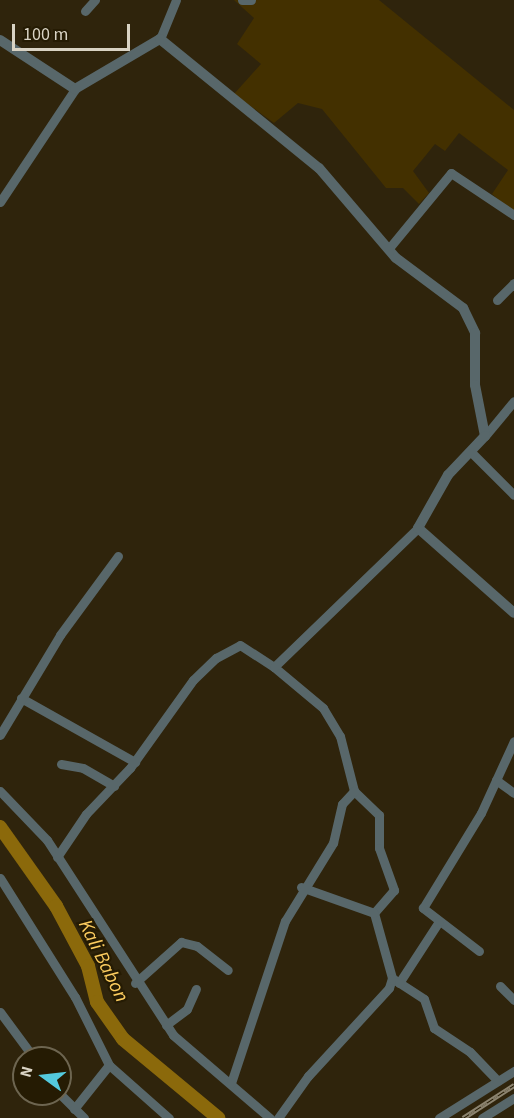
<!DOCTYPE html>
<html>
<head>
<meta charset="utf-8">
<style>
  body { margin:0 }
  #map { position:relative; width:514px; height:1118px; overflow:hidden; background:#2f240c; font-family:"Source Sans 3",sans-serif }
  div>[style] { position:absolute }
  .green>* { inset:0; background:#433000 }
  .river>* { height:14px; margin:-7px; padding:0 7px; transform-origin:7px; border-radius:7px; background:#8b690b }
  .minor>* { height:9px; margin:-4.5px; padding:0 4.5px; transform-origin:4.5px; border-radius:4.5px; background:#58676a }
  .tertiary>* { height:10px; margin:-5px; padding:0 5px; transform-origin:5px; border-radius:5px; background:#58676a }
  .rail>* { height:4.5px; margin-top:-2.25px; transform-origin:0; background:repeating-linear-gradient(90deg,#251b03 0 7px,#8c8470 0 14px); box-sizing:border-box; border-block:2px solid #8c8470 }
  span { translate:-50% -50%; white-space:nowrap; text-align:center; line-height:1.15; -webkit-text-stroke:4.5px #251b03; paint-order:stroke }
  .water-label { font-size:20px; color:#fccc5f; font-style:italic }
  .north { position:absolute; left:12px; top:1046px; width:60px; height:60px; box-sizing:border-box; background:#251b03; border:2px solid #6d6550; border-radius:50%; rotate:285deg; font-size:16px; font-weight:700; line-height:24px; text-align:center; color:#d9d3c4 }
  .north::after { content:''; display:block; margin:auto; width:21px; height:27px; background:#54cade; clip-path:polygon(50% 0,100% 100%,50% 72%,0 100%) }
  .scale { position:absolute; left:12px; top:24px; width:118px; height:27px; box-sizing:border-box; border:3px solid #d9d3c4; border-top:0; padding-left:8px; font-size:18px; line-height:21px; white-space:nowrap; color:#d9d3c4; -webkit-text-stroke:4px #251b03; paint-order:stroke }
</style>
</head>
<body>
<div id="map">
  <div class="green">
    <div style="clip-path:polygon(234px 0,379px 0,514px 110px,514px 213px,492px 194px,508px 170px,459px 133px,445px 151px,435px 144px,413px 171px,429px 193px,419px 204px,403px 188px,386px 188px,322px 109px,298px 103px,274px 123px,234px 94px,261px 64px,237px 44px,254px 18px)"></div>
  </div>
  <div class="river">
    <div style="left:0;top:827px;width:97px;rotate:54.7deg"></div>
    <div style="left:56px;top:906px;width:68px;rotate:61.9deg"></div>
    <div style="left:88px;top:966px;width:37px;rotate:76deg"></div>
    <div style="left:97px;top:1002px;width:45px;rotate:54.9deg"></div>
    <div style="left:123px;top:1039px;width:124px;rotate:39.7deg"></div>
  </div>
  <div class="minor">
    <div style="left:242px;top:0;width:9px"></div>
    <div style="left:85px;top:11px;width:15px;rotate:-48deg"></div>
    <div style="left:160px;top:39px;width:42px;rotate:-67.7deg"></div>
    <div style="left:0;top:202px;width:136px;rotate:-56.4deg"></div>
    <div style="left:390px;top:247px;width:96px;rotate:-50.5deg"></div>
    <div style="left:451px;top:173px;width:76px;rotate:33.7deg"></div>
    <div style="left:497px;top:300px;width:24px;rotate:-45deg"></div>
    <div style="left:485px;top:436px;width:45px;rotate:-50.4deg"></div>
    <div style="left:472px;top:453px;width:59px;rotate:45deg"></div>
    <div style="left:274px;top:667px;width:64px;rotate:39.9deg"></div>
    <div style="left:323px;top:708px;width:33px;rotate:59deg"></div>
    <div style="left:340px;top:736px;width:57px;rotate:75.7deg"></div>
    <div style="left:354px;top:791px;width:35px;rotate:44deg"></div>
    <div style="left:379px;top:815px;width:33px;rotate:90deg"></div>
    <div style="left:379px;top:848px;width:45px;rotate:70.3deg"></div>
    <div style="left:394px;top:890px;width:30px;rotate:131deg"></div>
    <div style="left:374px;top:913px;width:67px;rotate:74.5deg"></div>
    <div style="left:392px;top:978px;width:10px;rotate:107deg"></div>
    <div style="left:389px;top:988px;width:120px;rotate:132.6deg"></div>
    <div style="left:308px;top:1076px;width:52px;rotate:125.5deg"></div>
    <div style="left:21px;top:698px;width:131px;rotate:29.3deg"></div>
    <div style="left:0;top:735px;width:117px;rotate:-59deg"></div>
    <div style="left:60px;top:635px;width:98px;rotate:-53.7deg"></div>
    <div style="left:61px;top:764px;width:22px;rotate:10deg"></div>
    <div style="left:83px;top:768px;width:36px;rotate:30deg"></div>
    <div style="left:496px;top:780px;width:22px;rotate:36deg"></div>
    <div style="left:0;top:791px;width:68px;rotate:46.2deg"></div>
    <div style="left:47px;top:840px;width:232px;rotate:57.1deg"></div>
    <div style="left:173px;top:1035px;width:128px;rotate:40.6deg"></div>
    <div style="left:57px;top:857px;width:52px;rotate:-56deg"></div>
    <div style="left:86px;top:814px;width:64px;rotate:-46.3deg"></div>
    <div style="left:130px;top:768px;width:108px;rotate:-54.4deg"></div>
    <div style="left:193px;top:680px;width:32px;rotate:-44deg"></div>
    <div style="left:216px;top:658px;width:27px;rotate:-28deg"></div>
    <div style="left:240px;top:645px;width:40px;rotate:32.9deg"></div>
    <div style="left:274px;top:667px;width:200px;rotate:-44deg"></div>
    <div style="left:0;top:878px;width:141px;rotate:57.8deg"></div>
    <div style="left:75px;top:997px;width:76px;rotate:63.4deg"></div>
    <div style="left:109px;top:1065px;width:80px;rotate:41.5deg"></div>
    <div style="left:301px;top:887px;width:77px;rotate:19.6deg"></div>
    <div style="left:479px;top:951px;width:71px;rotate:-142.5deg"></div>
    <div style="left:423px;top:908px;width:111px;rotate:-58.6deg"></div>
    <div style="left:481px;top:813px;width:79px;rotate:-65.4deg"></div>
    <div style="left:392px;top:978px;width:38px;rotate:33deg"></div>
    <div style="left:424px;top:999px;width:31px;rotate:71deg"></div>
    <div style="left:434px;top:1028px;width:43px;rotate:33.7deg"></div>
    <div style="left:470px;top:1052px;width:40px;rotate:46deg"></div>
    <div style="left:135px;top:983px;width:62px;rotate:-41.7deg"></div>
    <div style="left:181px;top:942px;width:16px;rotate:14deg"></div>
    <div style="left:197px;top:946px;width:39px;rotate:38deg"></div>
    <div style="left:399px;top:983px;width:72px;rotate:-57deg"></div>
    <div style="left:500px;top:986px;width:20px;rotate:45deg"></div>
    <div style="left:0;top:1012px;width:57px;rotate:53.5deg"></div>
    <div style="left:166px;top:1025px;width:26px;rotate:-37deg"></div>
    <div style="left:187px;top:1009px;width:22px;rotate:-66deg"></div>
    <div style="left:231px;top:1083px;width:171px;rotate:-71.6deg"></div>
    <div style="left:285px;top:921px;width:92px;rotate:-58.4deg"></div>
    <div style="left:333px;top:843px;width:40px;rotate:-77deg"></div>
    <div style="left:342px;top:804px;width:18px;rotate:-47deg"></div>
    <div style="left:60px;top:1094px;width:34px;rotate:45deg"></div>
    <div style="left:74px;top:1109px;width:56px;rotate:-51.5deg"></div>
    <div style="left:439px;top:1118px;width:89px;rotate:-32.1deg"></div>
    <div style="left:482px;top:1118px;width:38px;rotate:-32deg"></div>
  </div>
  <div class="tertiary">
    <div style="left:0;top:40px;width:90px;rotate:33.2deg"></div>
    <div style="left:75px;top:89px;width:99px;rotate:-30.5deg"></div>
    <div style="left:160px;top:39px;width:205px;rotate:39.1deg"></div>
    <div style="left:319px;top:168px;width:118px;rotate:49.5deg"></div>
    <div style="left:396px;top:258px;width:84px;rotate:36.7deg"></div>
    <div style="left:463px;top:308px;width:28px;rotate:64deg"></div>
    <div style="left:475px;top:333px;width:52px;rotate:90deg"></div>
    <div style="left:475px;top:385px;width:52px;rotate:78.9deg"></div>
    <div style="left:485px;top:436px;width:54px;rotate:133.5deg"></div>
    <div style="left:448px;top:475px;width:61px;rotate:119.5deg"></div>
    <div style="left:418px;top:528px;width:128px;rotate:41.5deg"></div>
  </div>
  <div class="rail">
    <div style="left:463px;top:1118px;width:61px;rotate:-32.9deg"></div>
  </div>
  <div class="water-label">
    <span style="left:103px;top:961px;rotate:64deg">Kali Babon</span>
  </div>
  <div class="north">N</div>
  <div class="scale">100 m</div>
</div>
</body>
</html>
